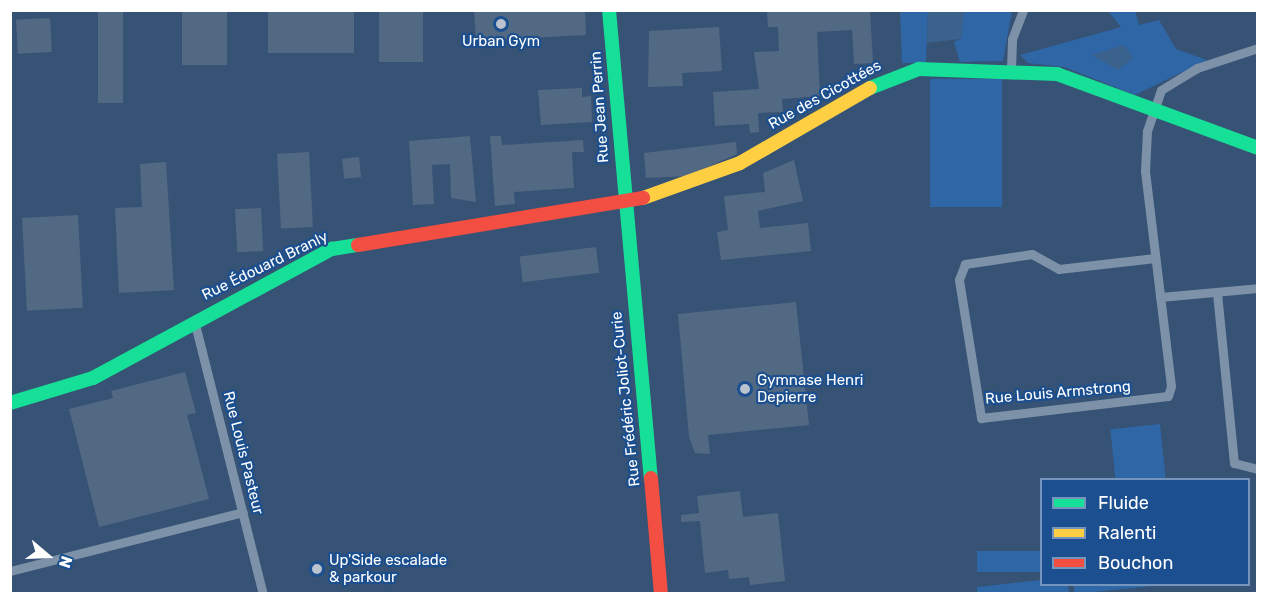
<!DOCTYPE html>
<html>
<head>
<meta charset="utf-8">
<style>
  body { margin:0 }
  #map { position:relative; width:1268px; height:604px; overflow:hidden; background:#365274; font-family:Rubik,sans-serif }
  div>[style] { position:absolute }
  .green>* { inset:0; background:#2f66a5; transform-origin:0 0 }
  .water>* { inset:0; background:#3b618d }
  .building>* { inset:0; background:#526984; transform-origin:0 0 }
  .street>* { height:9px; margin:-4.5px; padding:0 4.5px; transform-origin:4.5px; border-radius:4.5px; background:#7d92a8 }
  .fast>* { height:14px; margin:-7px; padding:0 7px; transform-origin:7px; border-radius:7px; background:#16e098 }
  .slow>* { height:14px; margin:-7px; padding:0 7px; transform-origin:7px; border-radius:7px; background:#ffcf43 }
  .jam>* { height:14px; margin:-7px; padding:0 7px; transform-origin:7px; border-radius:7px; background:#f24e42 }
  .dots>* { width:16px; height:16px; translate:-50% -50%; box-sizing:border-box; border:3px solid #1b4f8f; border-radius:50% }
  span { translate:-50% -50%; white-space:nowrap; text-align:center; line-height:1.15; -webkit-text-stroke:4.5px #1b4f8f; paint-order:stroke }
  .poi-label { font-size:15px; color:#fff }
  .left { translate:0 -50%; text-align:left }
  .street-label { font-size:15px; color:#fff }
  .frame { position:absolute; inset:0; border:12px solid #fff; pointer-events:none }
  .legend { position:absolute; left:1040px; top:478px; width:210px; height:108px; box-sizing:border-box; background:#1b4f8f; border:2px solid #7695bc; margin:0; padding:8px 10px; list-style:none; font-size:18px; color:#fff }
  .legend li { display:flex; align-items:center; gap:12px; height:30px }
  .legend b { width:30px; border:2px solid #7695bc }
  .north { position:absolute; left:18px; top:526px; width:60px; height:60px; -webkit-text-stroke:4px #1b4f8f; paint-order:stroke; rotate:109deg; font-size:16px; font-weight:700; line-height:24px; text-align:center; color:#fff }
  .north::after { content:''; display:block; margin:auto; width:21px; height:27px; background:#fff; clip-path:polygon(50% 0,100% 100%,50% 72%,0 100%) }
</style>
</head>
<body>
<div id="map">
  <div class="green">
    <div style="clip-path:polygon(1135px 10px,1139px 25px,1159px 20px,1176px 49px,1207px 60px,1135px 95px,1064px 67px,1028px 63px,1020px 55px,1121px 27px,1108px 11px)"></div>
    <div style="clip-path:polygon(900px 11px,928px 11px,926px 63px,902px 63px)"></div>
    <div style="clip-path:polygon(964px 11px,1012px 11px,1003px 61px,960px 62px,954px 42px,961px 39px)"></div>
    <div style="left:930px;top:79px;width:72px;height:128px"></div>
    <div style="left:1160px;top:424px;width:55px;height:50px;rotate:84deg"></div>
    <div style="left:1041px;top:551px;width:21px;height:64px;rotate:90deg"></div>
    <div style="clip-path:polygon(1041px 580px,1042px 584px,1068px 585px,1069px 593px,977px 593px,977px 587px)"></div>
    <div style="clip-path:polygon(1164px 585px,1074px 594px,1074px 585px,1164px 584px)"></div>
  </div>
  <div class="water">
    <div style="clip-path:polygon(928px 11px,964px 11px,961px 39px,927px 43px)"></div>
    <div style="clip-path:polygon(1124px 45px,1133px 58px,1118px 70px,1092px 55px)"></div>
  </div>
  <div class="building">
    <div style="left:98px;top:10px;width:25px;height:93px"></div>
    <div style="left:182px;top:10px;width:45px;height:55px"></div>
    <div style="left:268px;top:10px;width:86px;height:43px"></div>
    <div style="left:379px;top:10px;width:44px;height:52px"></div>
    <div style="clip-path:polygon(474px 10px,585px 10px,586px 35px,476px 41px)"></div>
    <div style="clip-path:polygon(767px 10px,870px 10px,873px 63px,854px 64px,852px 30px,817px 32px,820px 96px,782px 99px,783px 112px,758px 113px,759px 132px,750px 133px,749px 124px,715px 126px,713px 92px,759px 89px,754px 52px,779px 51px,778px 27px,768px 27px)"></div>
    <div style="left:50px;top:18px;width:34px;height:34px;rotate:87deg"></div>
    <div style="clip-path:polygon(719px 27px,722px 71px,682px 73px,683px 86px,648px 87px,649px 31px)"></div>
    <div style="clip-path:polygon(582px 88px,582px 97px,591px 96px,592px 122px,541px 125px,538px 90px)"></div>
    <div style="clip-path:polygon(470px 136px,476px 202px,451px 198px,450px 164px,432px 165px,434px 204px,413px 205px,409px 141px)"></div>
    <div style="clip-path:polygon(490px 136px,501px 136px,502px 145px,583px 140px,584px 152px,572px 152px,574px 188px,514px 192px,515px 204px,495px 206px)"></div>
    <div style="clip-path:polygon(736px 142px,737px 154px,687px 176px,646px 178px,644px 153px)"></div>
    <div style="left:309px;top:152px;width:75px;height:32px;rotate:87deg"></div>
    <div style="left:359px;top:157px;width:20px;height:17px;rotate:84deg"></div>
    <div style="clip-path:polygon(794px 160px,803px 201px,758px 211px,760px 228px,808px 223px,811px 251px,721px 260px,717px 232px,728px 230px,724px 196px,765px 192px,763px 173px)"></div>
    <div style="clip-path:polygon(166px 162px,174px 290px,119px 293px,115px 208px,142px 207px,140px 164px)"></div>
    <div style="left:261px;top:208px;width:43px;height:26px;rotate:87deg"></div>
    <div style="left:78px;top:215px;width:93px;height:56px;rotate:87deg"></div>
    <div style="left:596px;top:247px;width:26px;height:77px;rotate:83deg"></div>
    <div style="clip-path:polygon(796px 302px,809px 425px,708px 435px,710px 454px,695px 453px,689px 437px,678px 314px)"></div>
    <div style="clip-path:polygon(185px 372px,196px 413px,187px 415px,209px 499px,99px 527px,69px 409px,113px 398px,111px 391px)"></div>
    <div style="clip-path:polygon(740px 491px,743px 517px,778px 513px,785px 581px,750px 585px,749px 577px,729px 579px,728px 570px,705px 573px,700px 521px,681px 522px,681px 515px,699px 513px,697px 496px)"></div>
  </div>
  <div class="street">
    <div style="left:1011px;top:69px;width:30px;rotate:-88deg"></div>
    <div style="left:1012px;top:39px;width:31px;rotate:-69deg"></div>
    <div style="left:1155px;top:258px;width:97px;rotate:173.5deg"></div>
    <div style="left:1059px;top:269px;width:31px;rotate:-151deg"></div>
    <div style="left:1032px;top:254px;width:68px;rotate:171.5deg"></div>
    <div style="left:965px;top:264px;width:17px;rotate:111deg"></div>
    <div style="left:959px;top:280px;width:140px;rotate:80.9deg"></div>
    <div style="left:981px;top:418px;width:188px;rotate:-6.7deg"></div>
    <div style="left:1168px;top:396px;width:10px;rotate:-73deg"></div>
    <div style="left:1171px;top:386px;width:217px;rotate:-96.9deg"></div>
    <div style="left:1145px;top:171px;width:40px;rotate:-87.1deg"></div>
    <div style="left:1147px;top:131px;width:43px;rotate:-71.1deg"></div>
    <div style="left:1161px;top:90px;width:42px;rotate:-31.4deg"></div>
    <div style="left:1197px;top:68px;width:64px;rotate:-18.2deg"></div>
    <div style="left:1217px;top:293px;width:171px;rotate:84.3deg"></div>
    <div style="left:1234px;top:463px;width:25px;rotate:14deg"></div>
    <div style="left:1160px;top:297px;width:98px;rotate:-5.2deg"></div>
    <div style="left:194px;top:320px;width:283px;rotate:75.9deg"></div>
    <div style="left:10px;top:571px;width:240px;rotate:-14.2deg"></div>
  </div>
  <div class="fast">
    <div style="left:609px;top:10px;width:470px;rotate:84.9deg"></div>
    <div style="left:870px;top:88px;width:53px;rotate:-21.2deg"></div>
    <div style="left:919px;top:69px;width:138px;rotate:2.1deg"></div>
    <div style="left:1057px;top:74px;width:214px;rotate:20.2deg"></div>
    <div style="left:10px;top:403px;width:87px;rotate:-16.8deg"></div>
    <div style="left:93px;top:378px;width:272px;rotate:-28.4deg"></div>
    <div style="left:332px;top:249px;width:26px;rotate:-9deg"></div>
  </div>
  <div class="slow">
    <div style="left:643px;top:198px;width:103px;rotate:-19.8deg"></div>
    <div style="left:740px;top:163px;width:150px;rotate:-30deg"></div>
  </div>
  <div class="jam">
    <div style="left:358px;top:245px;width:289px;rotate:-9.4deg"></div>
    <div style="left:651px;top:478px;width:116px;rotate:85.1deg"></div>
  </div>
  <div class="dots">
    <div style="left:501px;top:24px;background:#b9c2ce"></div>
    <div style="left:745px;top:389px;background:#b9c2ce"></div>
    <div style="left:317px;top:569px;background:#b9c2ce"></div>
  </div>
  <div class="poi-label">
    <span style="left:501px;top:42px">Urban Gym</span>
    <span class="left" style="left:757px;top:389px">Gymnase Henri<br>Depierre</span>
    <span class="left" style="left:329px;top:569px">Up'Side escalade<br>&amp; parkour</span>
  </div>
  <div class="street-label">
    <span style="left:825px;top:95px;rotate:-29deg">Rue des Cicottées</span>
    <span style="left:600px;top:107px;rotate:-94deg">Rue Jean Perrin</span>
    <span style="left:265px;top:266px;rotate:-26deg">Rue Édouard Branly</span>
    <span style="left:1058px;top:393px;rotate:-5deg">Rue Louis Armstrong</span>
    <span style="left:626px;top:399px;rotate:-96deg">Rue Frédéric Joliot-Curie</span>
    <span style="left:243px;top:453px;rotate:76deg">Rue Louis Pasteur</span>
  </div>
  <div class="frame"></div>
  <ul class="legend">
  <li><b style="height:8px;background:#16e098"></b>Fluide</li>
  <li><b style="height:8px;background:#ffcf43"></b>Ralenti</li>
  <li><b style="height:8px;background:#f24e42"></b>Bouchon</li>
  </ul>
  <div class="north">N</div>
</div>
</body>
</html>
